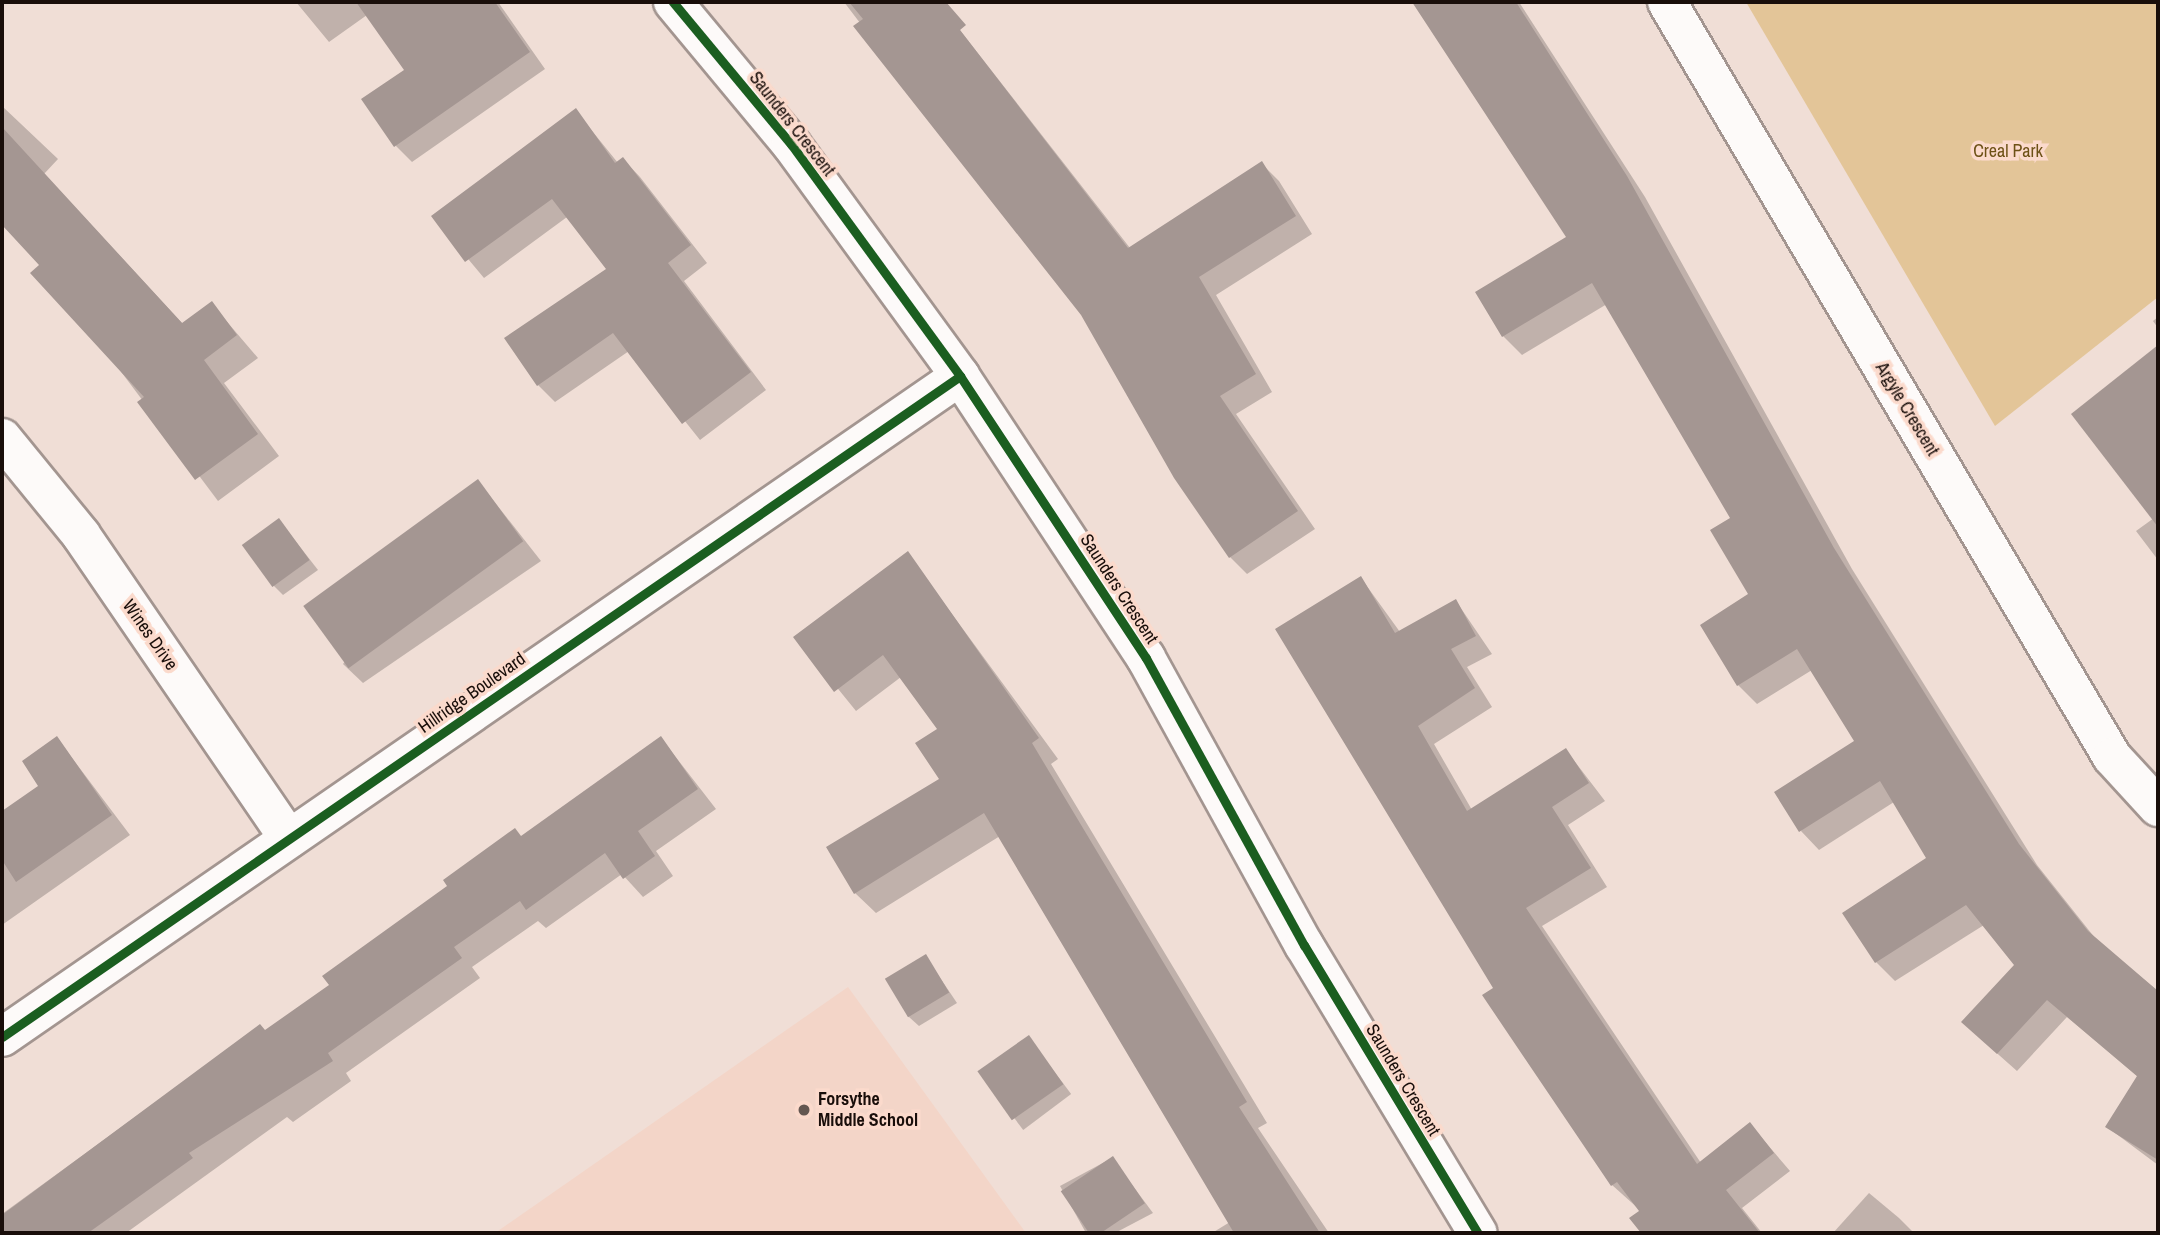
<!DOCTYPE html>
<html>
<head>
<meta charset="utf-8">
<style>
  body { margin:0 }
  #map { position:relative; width:2160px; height:1235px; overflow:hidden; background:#f0ded6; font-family:"Archivo Narrow",sans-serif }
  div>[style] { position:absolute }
  .built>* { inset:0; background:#f3d5c8 }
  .green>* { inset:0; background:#e3c598 }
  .shadow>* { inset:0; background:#0003; transform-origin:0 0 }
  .building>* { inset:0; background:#a49692; transform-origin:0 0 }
  .roads { filter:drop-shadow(2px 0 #a39590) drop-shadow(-2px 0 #a39590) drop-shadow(0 2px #a39590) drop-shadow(0 -2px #a39590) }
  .street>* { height:38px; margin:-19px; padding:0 19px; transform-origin:19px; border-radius:19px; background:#fdfaf9 }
  .cycleway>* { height:9px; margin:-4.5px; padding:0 4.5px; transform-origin:4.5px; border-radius:4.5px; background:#1b5e20 }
  .dots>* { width:19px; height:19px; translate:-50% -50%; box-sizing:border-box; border:4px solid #fbdacc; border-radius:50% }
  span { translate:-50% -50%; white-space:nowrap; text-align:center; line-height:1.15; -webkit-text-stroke:7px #fbdacc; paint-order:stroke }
  .street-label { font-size:18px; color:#190e0a }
  .park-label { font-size:18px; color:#6d5116 }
  .poi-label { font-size:18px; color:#190e0a; font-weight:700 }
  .left { translate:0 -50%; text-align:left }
  .frame { position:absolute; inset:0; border:4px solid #190e0a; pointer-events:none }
</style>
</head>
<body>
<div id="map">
  <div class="built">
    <div style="clip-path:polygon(848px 987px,1026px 1233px,495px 1233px)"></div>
  </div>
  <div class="green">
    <div style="clip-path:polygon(1746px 2px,2158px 2px,2158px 297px,1995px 426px)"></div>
  </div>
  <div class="shadow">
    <div style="clip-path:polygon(296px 2px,498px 2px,545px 69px,412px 162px,396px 146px,406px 70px,367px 15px,329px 42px)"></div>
    <div style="clip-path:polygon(844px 2px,921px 2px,935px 22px,938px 2px,1130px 248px,1261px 163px,1279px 181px,1312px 234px,1216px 295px,1272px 392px,1236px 414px,1315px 529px,1247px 574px,1230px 557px,1082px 314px)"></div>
    <div style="clip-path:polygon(1431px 2px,1519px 2px,1645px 197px,1852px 569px,2037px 865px,2099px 943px,2158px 991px,2158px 1165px,2107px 1127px,2138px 1077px,2067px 1017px,2017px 1071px,1982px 1040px,2016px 965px,1984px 925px,1895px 981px,1876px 962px,1928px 858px,1894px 802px,1819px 850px,1801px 831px,1857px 742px,1812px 670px,1757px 704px,1738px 685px,1750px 595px,1733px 518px,1607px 304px,1522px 355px,1503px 336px,1569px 238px,1420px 10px)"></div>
    <div style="clip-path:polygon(2px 106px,58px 159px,44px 174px,183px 324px,211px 303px,258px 358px,224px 383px,279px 456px,218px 501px,41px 265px,28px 226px,2px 203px)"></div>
    <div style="clip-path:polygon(576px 111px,618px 163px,623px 159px,640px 177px,707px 263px,684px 281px,766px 390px,700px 440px,629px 351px,555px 402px,538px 385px,608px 270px,567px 217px,484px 278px,433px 217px)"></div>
    <div style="clip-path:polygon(2158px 317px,2158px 328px,2153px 321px)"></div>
    <div style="clip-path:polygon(2147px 356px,2158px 368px,2158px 560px,2136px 531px,2154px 518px)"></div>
    <div style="clip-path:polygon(478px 481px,541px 561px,363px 683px,343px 664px)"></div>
    <div style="clip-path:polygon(279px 520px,318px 570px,283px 595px,274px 586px)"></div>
    <div style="clip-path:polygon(908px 554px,1058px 759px,1051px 764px,1267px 1123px,1258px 1128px,1329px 1233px,1212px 1233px,1230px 1222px,1000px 836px,876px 913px,855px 893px,941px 779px,940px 729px,901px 677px,856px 711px,796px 637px)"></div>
    <div style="clip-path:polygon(1361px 578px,1400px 632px,1456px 601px,1492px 654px,1467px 667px,1492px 707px,1434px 744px,1472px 810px,1566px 750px,1605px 801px,1568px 825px,1607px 887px,1542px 926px,1701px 1163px,1750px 1124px,1790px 1171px,1742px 1208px,1762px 1233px,1643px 1233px,1632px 1218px,1641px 1211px,1612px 1185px,1495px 988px)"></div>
    <div style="clip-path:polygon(57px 738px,130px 835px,2px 925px,2px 814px,41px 786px)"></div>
    <div style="clip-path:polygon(661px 738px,716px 809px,656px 851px,673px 876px,643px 897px,622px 874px,546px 928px,538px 921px,472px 967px,480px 978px,346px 1073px,351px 1081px,293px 1122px,287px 1117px,126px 1233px,2px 1233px,2px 1214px,260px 1026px,266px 1032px,331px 985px)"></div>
    <div style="clip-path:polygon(926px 957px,957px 1003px,919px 1026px,909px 1017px)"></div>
    <div style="left:1029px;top:1038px;width:70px;height:60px;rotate:53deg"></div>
    <div style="clip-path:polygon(1112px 1158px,1153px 1213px,1115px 1233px,1086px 1233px,1060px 1186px)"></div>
    <div style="clip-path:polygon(1869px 1193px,1899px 1218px,1914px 1233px,1833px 1233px)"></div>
  </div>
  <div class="building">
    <div style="clip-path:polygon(356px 2px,495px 2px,530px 52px,394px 147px,361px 99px,404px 70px)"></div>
    <div style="clip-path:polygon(849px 2px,946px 2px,966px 25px,960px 30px,1128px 248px,1262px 161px,1296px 216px,1199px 277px,1256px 374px,1220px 396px,1298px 511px,1229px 558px,1174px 478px,1081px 315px,853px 26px,863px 19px)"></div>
    <div style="clip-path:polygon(1412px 2px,1516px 2px,1627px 176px,1834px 548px,2019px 844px,2088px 931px,2158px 991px,2158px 1160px,2105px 1127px,2137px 1076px,2047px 1000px,1997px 1054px,1961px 1022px,2014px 965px,1966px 905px,1875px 963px,1842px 913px,1926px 858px,1880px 781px,1799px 832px,1774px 792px,1854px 741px,1797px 649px,1737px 686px,1700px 625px,1748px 594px,1710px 530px,1730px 518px,1592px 283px,1502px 337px,1475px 292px,1566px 237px)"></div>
    <div style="clip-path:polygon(576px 108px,615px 163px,623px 157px,691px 245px,668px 263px,751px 372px,682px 424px,613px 333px,537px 386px,504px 338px,606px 269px,552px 199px,465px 262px,431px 216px)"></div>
    <div style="clip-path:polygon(2px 127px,182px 323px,212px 301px,237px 335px,204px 360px,258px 434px,195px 480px,137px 402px,144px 397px,30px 273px,39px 265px,2px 225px)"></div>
    <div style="clip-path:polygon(2158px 345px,2158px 527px,2071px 414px)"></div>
    <div style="left:478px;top:479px;width:77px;height:216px;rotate:54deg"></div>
    <div style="left:279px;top:518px;width:52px;height:46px;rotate:54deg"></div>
    <div style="clip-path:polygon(908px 551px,1039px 738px,1032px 743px,1247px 1102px,1239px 1107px,1320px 1233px,1234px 1233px,984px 813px,854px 894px,826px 847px,939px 779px,915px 743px,937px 729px,883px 655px,834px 692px,793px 637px)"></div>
    <div style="clip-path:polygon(1361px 576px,1395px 633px,1456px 599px,1476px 636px,1451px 649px,1475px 688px,1418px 726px,1467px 811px,1566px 748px,1589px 783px,1552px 807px,1591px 868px,1526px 908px,1697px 1164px,1750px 1122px,1774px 1153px,1726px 1190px,1760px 1233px,1641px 1233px,1629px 1218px,1639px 1211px,1617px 1182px,1611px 1186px,1482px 995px,1493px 988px,1275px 629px)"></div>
    <div style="clip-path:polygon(57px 736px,112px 815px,16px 882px,2px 860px,2px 811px,38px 786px,22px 761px)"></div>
    <div style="clip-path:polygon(661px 736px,698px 789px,638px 831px,655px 856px,623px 879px,605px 853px,526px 910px,520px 901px,454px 947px,462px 958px,328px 1053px,333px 1061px,189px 1153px,193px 1158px,88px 1233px,2px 1233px,2px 1215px,260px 1024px,265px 1030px,329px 985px,322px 976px,447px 886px,443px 880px,515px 828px,521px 836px)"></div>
    <div style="left:926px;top:954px;width:45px;height:48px;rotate:59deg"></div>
    <div style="left:1029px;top:1035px;width:60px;height:63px;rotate:55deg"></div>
    <div style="left:1113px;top:1156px;width:57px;height:63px;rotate:56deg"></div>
  </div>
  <div class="roads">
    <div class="street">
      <div style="left:673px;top:2px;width:185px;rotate:50.3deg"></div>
      <div style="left:791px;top:144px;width:287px;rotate:53.9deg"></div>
      <div style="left:960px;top:376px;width:338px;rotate:56.6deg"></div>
      <div style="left:1146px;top:658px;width:328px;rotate:61.2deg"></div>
      <div style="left:1304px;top:945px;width:336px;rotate:58.9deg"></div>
      <div style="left:1667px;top:2px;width:876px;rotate:59.48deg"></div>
      <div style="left:2112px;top:757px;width:68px;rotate:47.4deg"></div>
      <div style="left:2px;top:438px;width:125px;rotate:50.8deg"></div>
      <div style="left:81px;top:535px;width:368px;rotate:55.6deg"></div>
      <div style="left:2px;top:1037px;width:1164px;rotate:-34.6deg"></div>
    </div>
  </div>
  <div class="cycleway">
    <div style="left:673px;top:2px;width:185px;rotate:50.3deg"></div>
    <div style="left:791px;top:144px;width:287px;rotate:53.9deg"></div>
    <div style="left:960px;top:376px;width:338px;rotate:56.6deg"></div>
    <div style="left:1146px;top:658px;width:328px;rotate:61.2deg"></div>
    <div style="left:1304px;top:945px;width:336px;rotate:58.9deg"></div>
    <div style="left:2px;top:1037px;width:1164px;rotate:-34.6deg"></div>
  </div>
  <div class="dots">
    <div style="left:804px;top:1110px;background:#645751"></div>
  </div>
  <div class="street-label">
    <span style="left:792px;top:124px;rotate:52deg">Saunders Crescent</span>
    <span style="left:1907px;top:409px;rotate:59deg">Argyle Crescent</span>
    <span style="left:1119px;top:589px;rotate:57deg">Saunders Crescent</span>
    <span style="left:150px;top:635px;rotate:55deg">Wines Drive</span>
    <span style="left:472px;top:693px;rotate:-35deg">Hillridge Boulevard</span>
    <span style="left:1403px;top:1080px;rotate:59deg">Saunders Crescent</span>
  </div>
  <div class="park-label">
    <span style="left:2008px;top:151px">Creal Park</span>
  </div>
  <div class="poi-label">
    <span class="left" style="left:818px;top:1110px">Forsythe<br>Middle School</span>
  </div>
  <div class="frame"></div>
</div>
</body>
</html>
